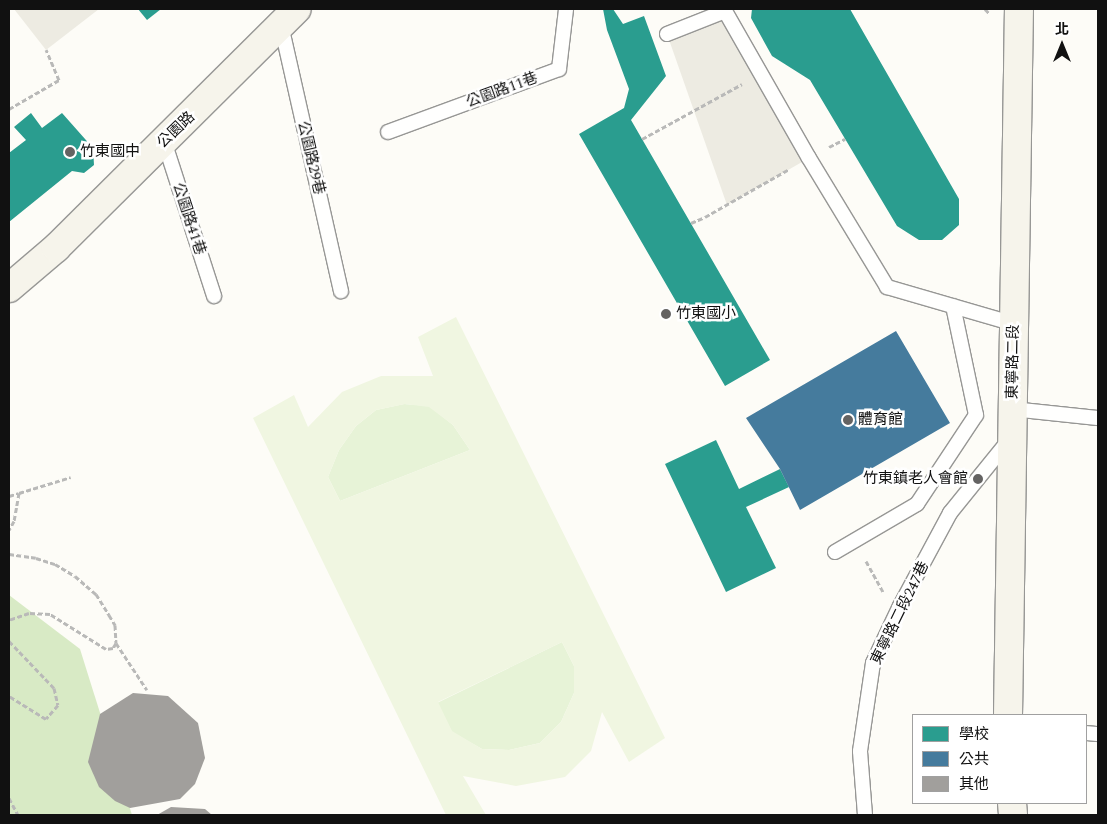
<!DOCTYPE html>
<html>
<head>
<meta charset="utf-8">
<style>
  body { margin:0 }
  #map { position:relative; width:1107px; height:824px; overflow:hidden; background:#fdfcf7; font-family:Spectral,"Noto Sans TC",serif }
  div>[style] { position:absolute }
  .green>* { inset:0; background:#e7f3d7 }
  .forest>* { inset:0; background:#d8eac5 }
  .pitch>* { inset:0; background:#f0f6e1 }
  .plaza>* { inset:0; background:#edebe2 }
  .schools>* { inset:0; background:#2a9d8f }
  .public>* { inset:0; background:#457b9d }
  .building>* { inset:0; background:#a19f9c }
  .path>* { height:3px; margin-top:-1.5px; transform-origin:0; background:repeating-linear-gradient(90deg,#b9b9b8 0 5px,transparent 0 7.5px) }
  .roads { filter:drop-shadow(1px 0 #979795) drop-shadow(-1px 0 #979795) drop-shadow(0 1px #979795) drop-shadow(0 -1px #979795) }
  .lane>* { height:14px; margin:-7px; padding:0 7px; transform-origin:7px; border-radius:7px; background:#fffffe }
  .secondary>* { height:28px; margin:-14px; padding:0 14px; transform-origin:14px; border-radius:14px; background:#f6f4eb }
  .dots>* { width:14px; height:14px; translate:-50% -50%; box-sizing:border-box; border:2px solid #fff; border-radius:50% }
  span { translate:-50% -50%; white-space:nowrap; text-align:center; line-height:1.15; -webkit-text-stroke:5px #fff; paint-order:stroke }
  .street-label { font-size:15px; color:#111 }
  .poi-label { font-size:15px; color:#111 }
  .left { translate:0 -50%; text-align:left }
  .right { translate:-100% -50%; text-align:right }
  .frame { position:absolute; inset:0; border:10px solid #111; pointer-events:none }
  .legend { position:absolute; left:912px; top:714px; width:175px; height:90px; box-sizing:border-box; background:#fff; border:1px solid #a0a0a0; margin:0; padding:6px 9px; list-style:none; font-size:15px; color:#111 }
  .legend li { display:flex; align-items:center; gap:10px; height:25px }
  .legend b { width:25px; border:1px solid #a0a0a0 }
  .north { position:absolute; left:1037px; top:20px; width:50px; height:50px; -webkit-text-stroke:4px #fff; paint-order:stroke; rotate:0deg; font-size:14px; font-weight:700; line-height:20px; text-align:center; color:#111 }
  .north::after { content:''; display:block; margin:auto; width:18px; height:22px; background:#111; clip-path:polygon(50% 0,100% 100%,50% 72%,0 100%) }
</style>
</head>
<body>
<div id="map">
  <div class="green">
    <div style="clip-path:polygon(404px 404px,429px 406px,453px 425px,470px 450px,340px 501px,328px 477px,339px 450px,356px 426px,376px 410px)"></div>
    <div style="clip-path:polygon(562px 642px,574px 666px,574px 693px,561px 722px,540px 743px,509px 750px,482px 749px,452px 732px,437px 703px)"></div>
  </div>
  <div class="forest">
    <div style="clip-path:polygon(9px 595px,80px 649px,132px 815px,9px 815px)"></div>
  </div>
  <div class="pitch">
    <div style="clip-path:polygon(evenodd,456px 317px,665px 738px,629px 762px,602px 712px,591px 751px,565px 777px,516px 786px,463px 776px,486px 815px,446px 815px,253px 418px,294px 395px,308px 427px,342px 392px,381px 376px,433px 376px,418px 337px,456px 317px,405px 404px,429px 407px,453px 425px,470px 450px,340px 501px,328px 477px,339px 450px,356px 426px,376px 410px,405px 404px,456px 317px,562px 642px,574px 666px,574px 693px,561px 722px,540px 743px,509px 750px,482px 749px,452px 731px,438px 702px,562px 642px)"></div>
  </div>
  <div class="plaza">
    <div style="clip-path:polygon(14px 9px,99px 9px,46px 50px)"></div>
    <div style="clip-path:polygon(725px 11px,809px 158px,727px 205px,667px 34px)"></div>
  </div>
  <div class="schools">
    <div style="clip-path:polygon(138px 9px,161px 9px,147px 20px)"></div>
    <div style="clip-path:polygon(603px 9px,613px 9px,623px 24px,644px 16px,666px 76px,631px 120px,770px 360px,725px 386px,579px 134px,624px 108px,629px 89px,607px 30px)"></div>
    <div style="clip-path:polygon(752px 9px,850px 9px,959px 199px,959px 225px,942px 240px,919px 240px,897px 226px,810px 80px,772px 56px,751px 18px)"></div>
    <div style="clip-path:polygon(31px 113px,42px 128px,62px 113px,93px 148px,94px 165px,84px 173px,72px 171px,9px 222px,9px 153px,26px 140px,14px 127px)"></div>
    <div style="clip-path:polygon(716px 440px,739px 489px,780px 469px,789px 487px,746px 507px,776px 568px,726px 592px,665px 464px)"></div>
  </div>
  <div class="public">
    <div style="clip-path:polygon(896px 331px,950px 423px,800px 510px,780px 469px,746px 418px)"></div>
  </div>
  <div class="building">
    <div style="clip-path:polygon(133px 693px,168px 696px,198px 723px,205px 758px,195px 784px,180px 799px,130px 808px,115px 801px,99px 787px,88px 762px,100px 714px)"></div>
    <div style="clip-path:polygon(171px 807px,205px 809px,212px 815px,157px 815px)"></div>
  </div>
  <div class="path">
    <div style="left:985px;top:9px;width:7px;rotate:45deg"></div>
    <div style="left:9px;top:109px;width:58px;rotate:-30.1deg"></div>
    <div style="left:59px;top:80px;width:33px;rotate:-113deg"></div>
    <div style="left:642px;top:139px;width:114px;rotate:-28.8deg"></div>
    <div style="left:829px;top:147px;width:18px;rotate:-27deg"></div>
    <div style="left:691px;top:223px;width:15px;rotate:-23deg"></div>
    <div style="left:705px;top:217px;width:97px;rotate:-29.7deg"></div>
    <div style="left:19px;top:493px;width:54px;rotate:-17.1deg"></div>
    <div style="left:9px;top:496px;width:10px;rotate:-17deg"></div>
    <div style="left:19px;top:493px;width:28px;rotate:100deg"></div>
    <div style="left:14px;top:521px;width:10px;rotate:119deg"></div>
    <div style="left:9px;top:554px;width:27px;rotate:8deg"></div>
    <div style="left:36px;top:558px;width:20px;rotate:18deg"></div>
    <div style="left:55px;top:564px;width:23px;rotate:31deg"></div>
    <div style="left:75px;top:576px;width:28px;rotate:41deg"></div>
    <div style="left:96px;top:594px;width:25px;rotate:58deg"></div>
    <div style="left:109px;top:615px;width:12px;rotate:59deg"></div>
    <div style="left:115px;top:625px;width:18px;rotate:87deg"></div>
    <div style="left:116px;top:643px;width:6px;rotate:121deg"></div>
    <div style="left:113px;top:648px;width:7px;rotate:172deg"></div>
    <div style="left:106px;top:649px;width:66px;rotate:-148deg"></div>
    <div style="left:50px;top:614px;width:21px;rotate:-177deg"></div>
    <div style="left:29px;top:613px;width:21px;rotate:161deg"></div>
    <div style="left:866px;top:561px;width:35px;rotate:61deg"></div>
    <div style="left:9px;top:641px;width:65px;rotate:46.2deg"></div>
    <div style="left:54px;top:688px;width:17px;rotate:77deg"></div>
    <div style="left:58px;top:705px;width:18px;rotate:131deg"></div>
    <div style="left:46px;top:719px;width:44px;rotate:-148.1deg"></div>
    <div style="left:116px;top:643px;width:56px;rotate:56.6deg"></div>
    <div style="left:9px;top:798px;width:19px;rotate:62deg"></div>
  </div>
  <div class="roads">
    <div class="lane">
      <div style="left:281px;top:25px;width:273px;rotate:77.3deg"></div>
      <div style="left:667px;top:34px;width:62px;rotate:-21.6deg"></div>
      <div style="left:725px;top:11px;width:169px;rotate:60.3deg"></div>
      <div style="left:809px;top:158px;width:151px;rotate:58.8deg"></div>
      <div style="left:887px;top:287px;width:132px;rotate:16.2deg"></div>
      <div style="left:388px;top:132px;width:182px;rotate:-20.2deg"></div>
      <div style="left:559px;top:69px;width:60px;rotate:-83.3deg"></div>
      <div style="left:164px;top:141px;width:163px;rotate:72.1deg"></div>
      <div style="left:1012px;top:409px;width:86px;rotate:6deg"></div>
      <div style="left:835px;top:552px;width:95px;rotate:-30.3deg"></div>
      <div style="left:917px;top:504px;width:107px;rotate:-56.5deg"></div>
      <div style="left:976px;top:415px;width:111px;rotate:-101.9deg"></div>
      <div style="left:1086px;top:733px;width:12px;rotate:5deg"></div>
      <div style="left:865px;top:815px;width:64px;rotate:-94.5deg"></div>
      <div style="left:860px;top:751px;width:89px;rotate:-81.6deg"></div>
      <div style="left:873px;top:663px;width:63px;rotate:-64.7deg"></div>
      <div style="left:900px;top:606px;width:106px;rotate:-61.7deg"></div>
      <div style="left:950px;top:513px;width:95px;rotate:-51deg"></div>
    </div>
    <div class="secondary">
      <div style="left:9px;top:288px;width:62px;rotate:-40.4deg"></div>
      <div style="left:56px;top:248px;width:339px;rotate:-44.8deg"></div>
      <div style="left:1008px;top:715px;width:706px;rotate:-89.11deg"></div>
      <div style="left:1012px;top:803px;width:12px;rotate:85deg"></div>
    </div>
  </div>
  <div class="dots">
    <div style="left:70px;top:152px;background:#646362"></div>
    <div style="left:666px;top:314px;background:#646362"></div>
    <div style="left:848px;top:420px;background:#646362"></div>
    <div style="left:978px;top:479px;background:#646362"></div>
  </div>
  <div class="street-label">
    <span style="left:502px;top:90px;rotate:-20deg">公園路11巷</span>
    <span style="left:176px;top:130px;rotate:-44deg">公園路</span>
    <span style="left:311px;top:158px;rotate:77deg">公園路29巷</span>
    <span style="left:189px;top:219px;rotate:72deg">公園路41巷</span>
    <span style="left:1013px;top:362px;rotate:-89deg">東寧路二段</span>
    <span style="left:900px;top:613px;rotate:-64deg">東寧路二段247巷</span>
  </div>
  <div class="poi-label">
    <span class="left" style="left:80px;top:152px">竹東國中</span>
    <span class="left" style="left:676px;top:314px">竹東國小</span>
    <span class="left" style="left:858px;top:420px">體育館</span>
    <span class="right" style="left:968px;top:479px">竹東鎮老人會館</span>
  </div>
  <div class="frame"></div>
  <ul class="legend">
  <li><b style="height:14px;background:#2a9d8f"></b>學校</li>
  <li><b style="height:14px;background:#457b9d"></b>公共</li>
  <li><b style="height:14px;background:#a19f9c"></b>其他</li>
  </ul>
  <div class="north">北</div>
</div>
</body>
</html>
